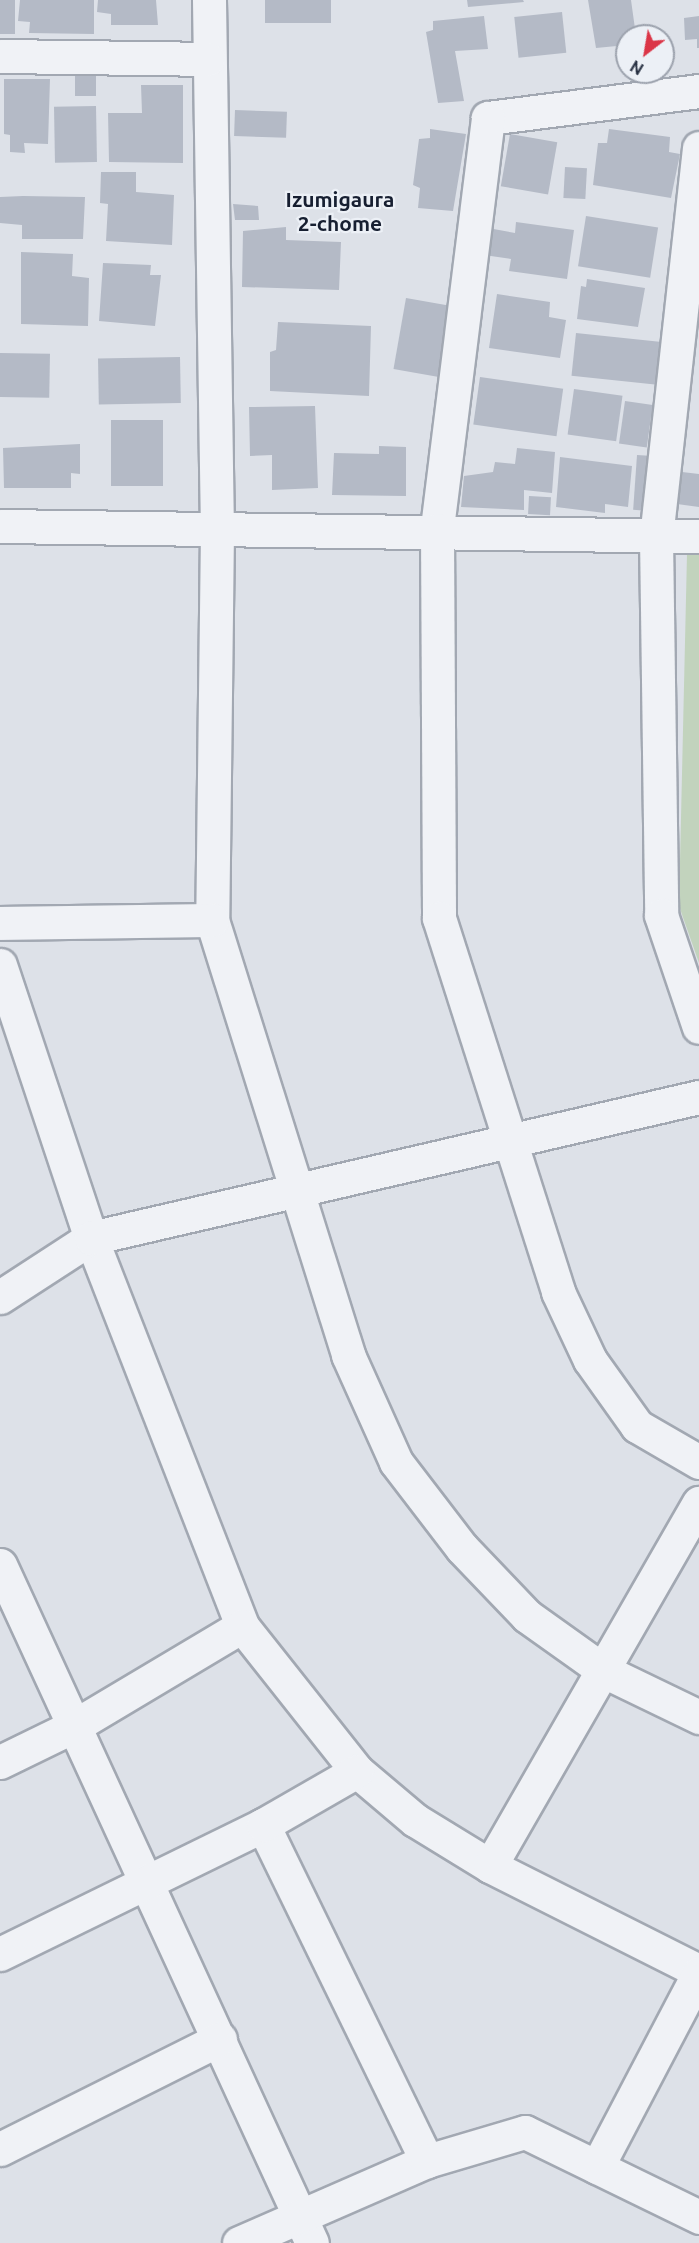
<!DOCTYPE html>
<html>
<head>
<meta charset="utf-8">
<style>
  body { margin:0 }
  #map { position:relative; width:699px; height:2243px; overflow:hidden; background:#dde1e8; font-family:Ubuntu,sans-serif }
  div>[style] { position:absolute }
  .green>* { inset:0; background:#c2d3bd }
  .building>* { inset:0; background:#b4bac6; transform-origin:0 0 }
  .roads { filter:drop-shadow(2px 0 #a2a8b2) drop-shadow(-2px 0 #a2a8b2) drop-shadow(0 2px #a2a8b2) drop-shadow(0 -2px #a2a8b2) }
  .minor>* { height:33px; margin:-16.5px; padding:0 16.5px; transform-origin:16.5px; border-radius:16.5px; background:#f0f2f6 }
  span { translate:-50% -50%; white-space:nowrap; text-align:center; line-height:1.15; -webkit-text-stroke:4.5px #ecf0f6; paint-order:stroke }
  .neighbourhood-label { font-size:21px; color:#171f31; font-weight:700 }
  .north { position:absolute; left:615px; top:24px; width:60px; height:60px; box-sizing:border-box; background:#ecf0f6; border:2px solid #9ca2ad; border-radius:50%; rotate:211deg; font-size:16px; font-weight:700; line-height:24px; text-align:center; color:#252e40 }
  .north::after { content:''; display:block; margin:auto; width:21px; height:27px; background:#db3547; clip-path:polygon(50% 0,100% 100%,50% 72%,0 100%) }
</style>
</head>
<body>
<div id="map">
  <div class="green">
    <div style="clip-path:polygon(687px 554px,699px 554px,699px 963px,679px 906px)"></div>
  </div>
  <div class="building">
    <div style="left:0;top:0;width:15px;height:34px"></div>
    <div style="clip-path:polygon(20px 0,94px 0,94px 34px,29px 33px,30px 22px,18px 21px)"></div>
    <div style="clip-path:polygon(98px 0,156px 0,158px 25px,111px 25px,111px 14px,97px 12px)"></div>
    <div style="left:265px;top:0;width:66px;height:23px"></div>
    <div style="clip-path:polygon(467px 0,523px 0,524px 2px,468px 7px)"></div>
    <div style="clip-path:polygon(588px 0,631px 0,636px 36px,627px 36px,627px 45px,596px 48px)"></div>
    <div style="left:562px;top:12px;width:41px;height:48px;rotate:84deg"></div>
    <div style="clip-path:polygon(484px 16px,488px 49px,455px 51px,464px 101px,438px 103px,426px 32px,433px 30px,433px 21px)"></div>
    <div style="clip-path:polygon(699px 16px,699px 48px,697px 48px,697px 39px,685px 40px,684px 18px)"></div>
    <div style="left:75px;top:75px;width:21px;height:21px"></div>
    <div style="clip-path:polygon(4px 79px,50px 79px,48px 144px,24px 143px,25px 153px,10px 152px,10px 135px,4px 134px)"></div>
    <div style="clip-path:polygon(141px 85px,183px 85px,183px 163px,109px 162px,108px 113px,142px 113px)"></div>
    <div style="left:96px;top:106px;width:56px;height:42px;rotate:89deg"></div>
    <div style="left:235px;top:110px;width:52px;height:26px;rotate:2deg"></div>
    <div style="clip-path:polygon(430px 129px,466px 134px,453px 211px,418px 208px,420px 188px,413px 185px,419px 139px,430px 138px)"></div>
    <div style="clip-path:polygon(609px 129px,670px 137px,669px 152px,680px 154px,671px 198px,593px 185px,598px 143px,607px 143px)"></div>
    <div style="left:510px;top:134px;width:48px;height:53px;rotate:10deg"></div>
    <div style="left:565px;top:167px;width:22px;height:31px;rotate:3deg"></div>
    <div style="clip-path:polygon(101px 172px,136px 172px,136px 192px,174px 195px,172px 245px,106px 241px,108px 204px,100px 203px)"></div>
    <div style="clip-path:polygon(23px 196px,85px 197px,83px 239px,22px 239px,22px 225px,0 223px,0 197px)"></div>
    <div style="clip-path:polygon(233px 204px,258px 206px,259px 220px,235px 220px)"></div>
    <div style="left:586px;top:216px;width:73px;height:51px;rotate:9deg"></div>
    <div style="clip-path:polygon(516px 222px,574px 230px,567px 279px,509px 271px,511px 259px,484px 255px,488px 228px,515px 233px)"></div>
    <div style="clip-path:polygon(286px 227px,286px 240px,341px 242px,339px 290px,242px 287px,243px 231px)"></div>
    <div style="clip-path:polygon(21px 252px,73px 254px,72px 276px,89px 278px,88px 326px,21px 324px)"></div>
    <div style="clip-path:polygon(103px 263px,151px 265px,150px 275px,161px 275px,155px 326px,99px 321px)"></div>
    <div style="clip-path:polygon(587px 279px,645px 288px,638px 327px,577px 319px,581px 286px,586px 287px)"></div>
    <div style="clip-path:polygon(497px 294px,550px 302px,549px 317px,566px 320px,560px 358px,489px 348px)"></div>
    <div style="left:406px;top:298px;width:46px;height:72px;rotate:10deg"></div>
    <div style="clip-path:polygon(278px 322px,371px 326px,369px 396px,270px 391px,270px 352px,276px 350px)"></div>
    <div style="left:576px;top:333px;width:91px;height:43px;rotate:6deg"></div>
    <div style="left:0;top:353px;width:50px;height:44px;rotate:1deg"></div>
    <div style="left:180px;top:357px;width:46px;height:82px;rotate:89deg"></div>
    <div style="left:480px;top:377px;width:84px;height:48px;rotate:8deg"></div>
    <div style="left:574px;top:389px;width:49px;height:46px;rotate:8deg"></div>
    <div style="left:625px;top:401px;width:28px;height:43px;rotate:8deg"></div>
    <div style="clip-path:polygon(315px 406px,318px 488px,272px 490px,272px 455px,250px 456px,249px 407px)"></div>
    <div style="left:111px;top:420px;width:52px;height:66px"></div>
    <div style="clip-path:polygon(80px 444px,80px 474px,71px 473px,71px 488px,4px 488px,3px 448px)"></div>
    <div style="clip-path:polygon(379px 446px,406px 447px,406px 496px,332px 495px,334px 453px,379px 454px)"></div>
    <div style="clip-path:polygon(517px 448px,555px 452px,552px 493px,524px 490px,524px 510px,461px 507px,464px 476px,493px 472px,495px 462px,515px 464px)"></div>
    <div style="left:637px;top:455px;width:16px;height:55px;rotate:4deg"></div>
    <div style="clip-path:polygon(560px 457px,632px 466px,628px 507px,605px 504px,605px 513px,556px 507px)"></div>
    <div style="clip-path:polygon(682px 472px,699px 474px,699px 507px,677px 504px)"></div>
    <div style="left:529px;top:496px;width:22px;height:18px;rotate:3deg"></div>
  </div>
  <div class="roads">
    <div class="minor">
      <div style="left:209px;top:0;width:530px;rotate:89.14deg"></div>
      <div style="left:217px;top:530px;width:390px;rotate:90.7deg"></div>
      <div style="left:212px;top:920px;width:456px;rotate:72.6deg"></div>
      <div style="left:348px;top:1355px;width:117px;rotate:65.8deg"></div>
      <div style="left:396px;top:1462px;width:108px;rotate:52.5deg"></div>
      <div style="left:462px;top:1548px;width:94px;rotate:46.3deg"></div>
      <div style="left:527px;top:1616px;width:95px;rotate:35.5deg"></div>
      <div style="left:604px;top:1671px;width:106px;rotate:25.8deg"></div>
      <div style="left:0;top:56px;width:208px;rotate:0.8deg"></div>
      <div style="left:699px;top:91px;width:213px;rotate:172.7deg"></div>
      <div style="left:488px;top:118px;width:415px;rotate:97.1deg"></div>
      <div style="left:437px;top:530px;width:388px;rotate:89.7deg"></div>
      <div style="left:439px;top:918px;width:392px;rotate:72.3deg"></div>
      <div style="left:558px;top:1292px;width:75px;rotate:64.8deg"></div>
      <div style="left:590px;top:1360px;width:81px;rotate:54.5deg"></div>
      <div style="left:637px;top:1426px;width:72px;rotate:30.1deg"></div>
      <div style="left:699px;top:148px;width:391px;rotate:96.3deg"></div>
      <div style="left:656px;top:537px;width:378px;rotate:89.2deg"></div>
      <div style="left:661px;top:915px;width:118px;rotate:71.3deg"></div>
      <div style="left:0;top:526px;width:699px;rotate:0.82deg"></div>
      <div style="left:0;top:923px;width:212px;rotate:-0.8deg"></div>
      <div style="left:0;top:965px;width:288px;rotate:71.6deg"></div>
      <div style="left:91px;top:1238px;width:416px;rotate:68.7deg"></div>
      <div style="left:242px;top:1626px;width:185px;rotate:51.6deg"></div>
      <div style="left:357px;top:1771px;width:76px;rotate:40.2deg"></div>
      <div style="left:415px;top:1820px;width:88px;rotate:31.5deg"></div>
      <div style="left:490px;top:1866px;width:234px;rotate:26.7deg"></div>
      <div style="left:0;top:1297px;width:108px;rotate:-33deg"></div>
      <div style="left:91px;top:1238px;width:624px;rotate:-13.06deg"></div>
      <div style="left:0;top:1565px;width:746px;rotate:65.29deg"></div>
      <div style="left:0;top:1762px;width:85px;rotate:-26deg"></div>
      <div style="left:76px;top:1725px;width:193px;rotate:-30.8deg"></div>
      <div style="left:263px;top:1825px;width:374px;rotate:64deg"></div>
      <div style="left:490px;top:1866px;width:419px;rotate:-60.1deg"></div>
      <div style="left:0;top:1954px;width:293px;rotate:-26.1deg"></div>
      <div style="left:263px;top:1825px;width:108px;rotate:-29.9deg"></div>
      <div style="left:0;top:2149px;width:246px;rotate:-26.6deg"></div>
      <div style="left:597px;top:2167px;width:219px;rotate:-62.3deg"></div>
      <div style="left:239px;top:2243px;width:205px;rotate:-23.6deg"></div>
      <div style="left:427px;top:2161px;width:102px;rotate:-16.5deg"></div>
      <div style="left:525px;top:2132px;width:194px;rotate:26deg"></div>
    </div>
  </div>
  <div class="neighbourhood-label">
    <span style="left:340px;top:211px">Izumigaura<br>2-chome</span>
  </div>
  <div class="north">N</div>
</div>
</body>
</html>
